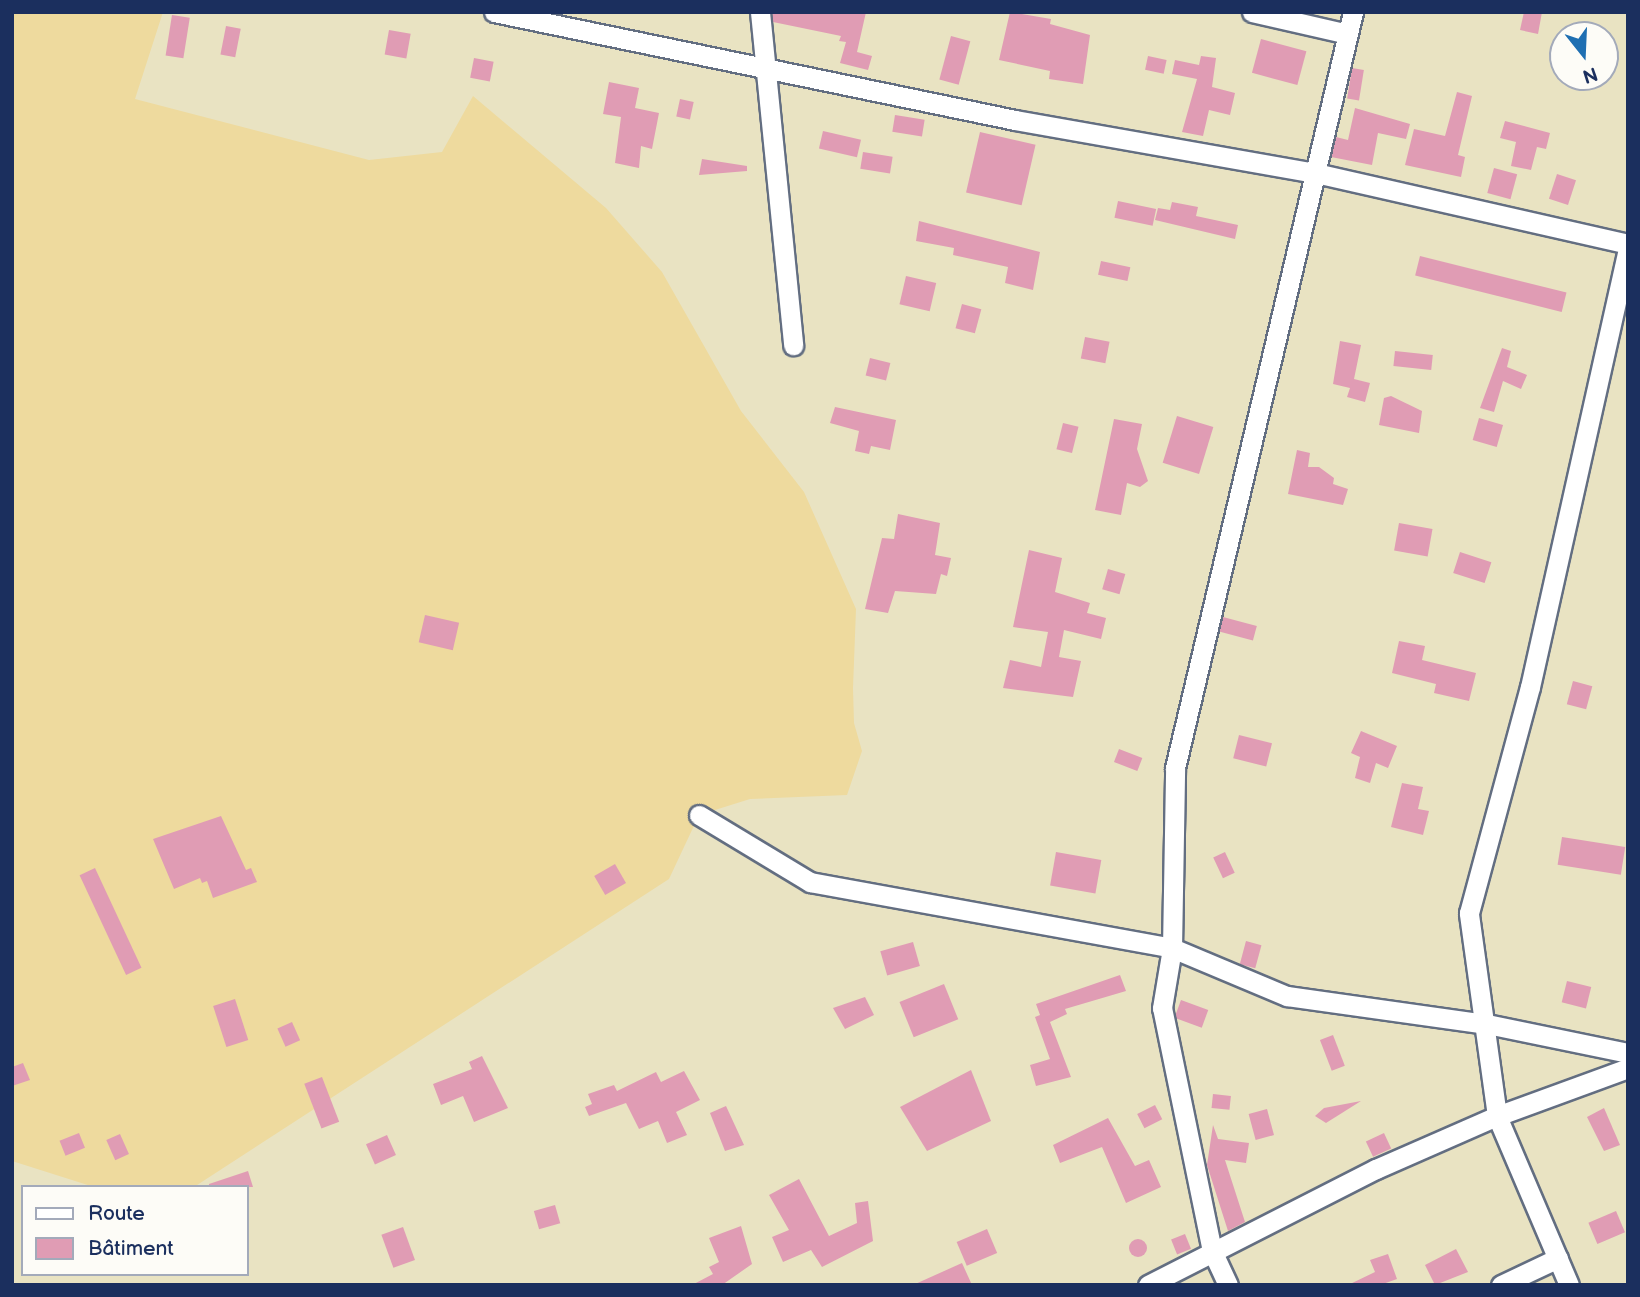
<!DOCTYPE html>
<html>
<head>
<meta charset="utf-8">
<style>
  body { margin:0 }
  #map { position:relative; width:1640px; height:1297px; overflow:hidden; background:#e9e3c2; font-family:"Balsamiq Sans",sans-serif }
  div>[style] { position:absolute }
  .sand>* { inset:0; background:#eeda9e }
  .building>* { inset:0; background:#e09cb4; transform-origin:0 0 }
  .round { border-radius:50% }
  .roads { filter:drop-shadow(2px 0 #636e81) drop-shadow(-2px 0 #636e81) drop-shadow(0 2px #636e81) drop-shadow(0 -2px #636e81) }
  .minor>* { height:19px; margin:-9.5px; padding:0 9.5px; transform-origin:9.5px; border-radius:9.5px; background:#fff }
  span { translate:-50% -50%; white-space:nowrap; text-align:center; line-height:1.15; -webkit-text-stroke:7px #fdfcf7; paint-order:stroke }
  .frame { position:absolute; inset:0; border:14px solid #1b2f5e; pointer-events:none }
  .legend { position:absolute; left:21px; top:1185px; width:228px; height:91px; box-sizing:border-box; background:#fdfcf7; border:2px solid #a3aaba; margin:0; padding:9px 12px; list-style:none; font-size:21px; color:#1b2f5e }
  .legend li { display:flex; align-items:center; gap:14px; height:35px }
  .legend b { width:35px; border:2px solid #a3aaba }
  .north { position:absolute; left:1549px; top:21px; width:70px; height:70px; box-sizing:border-box; background:#fdfcf7; border:2px solid #a3aaba; border-radius:50%; rotate:162deg; font-size:19px; font-weight:700; line-height:28px; text-align:center; color:#1b2f5e }
  .north::after { content:''; display:block; margin:auto; width:24px; height:32px; background:#1f6fb2; clip-path:polygon(50% 0,100% 100%,50% 72%,0 100%) }
</style>
</head>
<body>
<div id="map">
  <div class="sand">
    <div style="clip-path:polygon(12px 12px,163px 12px,135px 99px,369px 160px,442px 152px,473px 96px,606px 208px,662px 272px,741px 411px,804px 492px,856px 609px,853px 688px,854px 723px,862px 751px,847px 795px,750px 799px,699px 815px,669px 879px,194px 1187px,94px 1187px,12px 1161px)"></div>
  </div>
  <div class="building">
    <div style="clip-path:polygon(772px 12px,866px 12px,857px 52px,872px 56px,868px 70px,840px 63px,846px 42px,839px 41px,841px 36px,773px 22px)"></div>
    <div style="clip-path:polygon(1010px 12px,1051px 19px,1050px 24px,1090px 35px,1083px 84px,1049px 79px,1050px 71px,999px 60px)"></div>
    <div style="clip-path:polygon(1524px 12px,1542px 12px,1538px 34px,1520px 30px)"></div>
    <div style="left:172px;top:15px;width:18px;height:41px;rotate:9deg"></div>
    <div style="left:226px;top:26px;width:15px;height:29px;rotate:11deg"></div>
    <div style="left:389px;top:30px;width:22px;height:25px;rotate:10deg"></div>
    <div style="left:951px;top:36px;width:20px;height:45px;rotate:15deg"></div>
    <div style="left:1261px;top:39px;width:47px;height:35px;rotate:15deg"></div>
    <div style="left:1148px;top:56px;width:19px;height:14px;rotate:12deg"></div>
    <div style="clip-path:polygon(1201px 56px,1216px 58px,1212px 87px,1235px 93px,1230px 115px,1209px 110px,1203px 136px,1182px 132px,1197px 79px,1172px 74px,1175px 60px,1199px 65px)"></div>
    <div style="left:474px;top:58px;width:20px;height:20px;rotate:11deg"></div>
    <div style="left:1352px;top:68px;width:12px;height:31px;rotate:9deg"></div>
    <div style="clip-path:polygon(609px 82px,639px 88px,635px 108px,659px 113px,652px 149px,641px 146px,639px 168px,615px 163px,621px 117px,603px 114px)"></div>
    <div style="clip-path:polygon(1457px 92px,1472px 96px,1458px 155px,1465px 157px,1461px 177px,1405px 165px,1414px 129px,1445px 136px)"></div>
    <div style="left:680px;top:99px;width:14px;height:18px;rotate:12deg"></div>
    <div style="clip-path:polygon(1355px 108px,1410px 124px,1406px 139px,1378px 133px,1372px 165px,1331px 157px,1336px 137px,1348px 140px)"></div>
    <div style="left:895px;top:115px;width:30px;height:17px;rotate:9deg"></div>
    <div style="clip-path:polygon(1505px 121px,1550px 133px,1546px 149px,1537px 147px,1531px 170px,1511px 166px,1516px 142px,1500px 138px)"></div>
    <div style="left:823px;top:131px;width:39px;height:18px;rotate:13deg"></div>
    <div style="left:980px;top:132px;width:57px;height:62px;rotate:13deg"></div>
    <div style="left:863px;top:152px;width:30px;height:17px;rotate:9deg"></div>
    <div style="clip-path:polygon(702px 159px,747px 166px,747px 171px,699px 175px)"></div>
    <div style="left:1494px;top:168px;width:24px;height:26px;rotate:15deg"></div>
    <div style="left:1557px;top:174px;width:20px;height:26px;rotate:18deg"></div>
    <div style="left:1118px;top:201px;width:39px;height:17px;rotate:12deg"></div>
    <div style="clip-path:polygon(1172px 202px,1198px 207px,1196px 216px,1238px 225px,1235px 239px,1155px 220px,1158px 208px,1170px 210px)"></div>
    <div style="clip-path:polygon(919px 221px,1040px 252px,1033px 290px,1005px 283px,1008px 267px,953px 255px,954px 248px,916px 241px)"></div>
    <div style="left:1420px;top:256px;width:151px;height:20px;rotate:14deg"></div>
    <div style="left:1101px;top:261px;width:30px;height:14px;rotate:12deg"></div>
    <div style="left:906px;top:276px;width:31px;height:29px;rotate:13deg"></div>
    <div style="left:962px;top:304px;width:20px;height:25px;rotate:15deg"></div>
    <div style="left:1085px;top:337px;width:25px;height:22px;rotate:11deg"></div>
    <div style="clip-path:polygon(1340px 341px,1361px 345px,1354px 379px,1370px 383px,1365px 402px,1347px 397px,1350px 388px,1333px 384px)"></div>
    <div style="clip-path:polygon(1502px 348px,1511px 351px,1507px 367px,1527px 375px,1521px 389px,1503px 381px,1494px 412px,1480px 408px)"></div>
    <div style="left:1395px;top:351px;width:38px;height:15px;rotate:6deg"></div>
    <div style="left:870px;top:358px;width:21px;height:18px;rotate:14deg"></div>
    <div style="clip-path:polygon(1391px 396px,1422px 411px,1419px 433px,1379px 425px,1384px 398px)"></div>
    <div style="clip-path:polygon(835px 407px,896px 420px,890px 450px,871px 446px,869px 454px,855px 451px,859px 431px,830px 423px)"></div>
    <div style="left:1177px;top:416px;width:38px;height:49px;rotate:17deg"></div>
    <div style="left:1479px;top:418px;width:25px;height:23px;rotate:16deg"></div>
    <div style="clip-path:polygon(1114px 419px,1142px 424px,1137px 449px,1148px 481px,1140px 487px,1127px 483px,1121px 515px,1095px 510px)"></div>
    <div style="left:1063px;top:423px;width:16px;height:27px;rotate:14deg"></div>
    <div style="clip-path:polygon(1297px 450px,1310px 453px,1308px 467px,1319px 467px,1334px 478px,1333px 484px,1348px 489px,1343px 505px,1288px 494px)"></div>
    <div style="clip-path:polygon(898px 514px,940px 523px,935px 555px,951px 558px,947px 576px,941px 574px,936px 594px,895px 591px,888px 613px,865px 609px,882px 538px,894px 539px)"></div>
    <div style="left:1399px;top:523px;width:34px;height:28px;rotate:10deg"></div>
    <div style="clip-path:polygon(1029px 550px,1062px 558px,1055px 592px,1090px 603px,1087px 613px,1106px 618px,1101px 639px,1064px 630px,1059px 657px,1081px 661px,1073px 697px,1003px 688px,1010px 660px,1041px 667px,1048px 632px,1013px 627px)"></div>
    <div style="left:1460px;top:552px;width:33px;height:22px;rotate:18deg"></div>
    <div style="left:1108px;top:569px;width:18px;height:21px;rotate:16deg"></div>
    <div style="left:425px;top:615px;width:35px;height:28px;rotate:13deg"></div>
    <div style="left:1223px;top:617px;width:35px;height:15px;rotate:15deg"></div>
    <div style="clip-path:polygon(1399px 641px,1425px 646px,1422px 660px,1476px 673px,1469px 701px,1434px 693px,1436px 684px,1392px 673px)"></div>
    <div style="left:1573px;top:681px;width:20px;height:24px;rotate:15deg"></div>
    <div style="clip-path:polygon(1361px 731px,1397px 746px,1388px 768px,1376px 763px,1370px 783px,1355px 778px,1360px 757px,1351px 753px)"></div>
    <div style="left:1239px;top:735px;width:34px;height:24px;rotate:14deg"></div>
    <div style="left:1119px;top:749px;width:25px;height:14px;rotate:21deg"></div>
    <div style="clip-path:polygon(1402px 783px,1423px 787px,1418px 809px,1429px 811px,1423px 835px,1391px 827px)"></div>
    <div style="clip-path:polygon(221px 816px,246px 870px,251px 868px,257px 882px,213px 898px,207px 881px,202px 883px,200px 878px,174px 889px,153px 839px)"></div>
    <div style="left:1562px;top:837px;width:64px;height:28px;rotate:9deg"></div>
    <div style="left:1056px;top:852px;width:46px;height:34px;rotate:10deg"></div>
    <div style="left:1225px;top:852px;width:23px;height:13px;rotate:65deg"></div>
    <div style="left:615px;top:864px;width:22px;height:24px;rotate:60deg"></div>
    <div style="left:95px;top:868px;width:110px;height:17px;rotate:65deg"></div>
    <div style="left:1246px;top:941px;width:16px;height:24px;rotate:15deg"></div>
    <div style="left:913px;top:942px;width:25px;height:34px;rotate:74deg"></div>
    <div style="clip-path:polygon(1120px 975px,1126px 991px,1065px 1009px,1067px 1014px,1050px 1022px,1071px 1077px,1036px 1086px,1030px 1065px,1050px 1059px,1035px 1017px,1040px 1015px,1036px 1004px)"></div>
    <div style="left:1567px;top:981px;width:25px;height:22px;rotate:14deg"></div>
    <div style="left:944px;top:984px;width:38px;height:48px;rotate:68deg"></div>
    <div style="clip-path:polygon(865px 997px,874px 1015px,845px 1029px,833px 1008px)"></div>
    <div style="left:235px;top:999px;width:43px;height:23px;rotate:72deg"></div>
    <div style="left:1181px;top:1000px;width:29px;height:19px;rotate:20deg"></div>
    <div style="left:292px;top:1022px;width:20px;height:16px;rotate:66deg"></div>
    <div style="left:1333px;top:1035px;width:33px;height:14px;rotate:69deg"></div>
    <div style="clip-path:polygon(482px 1056px,508px 1108px,474px 1122px,463px 1096px,441px 1105px,433px 1084px,472px 1069px,469px 1062px)"></div>
    <div style="clip-path:polygon(23px 1063px,30px 1080px,12px 1086px,12px 1067px)"></div>
    <div style="clip-path:polygon(971px 1070px,991px 1121px,927px 1151px,900px 1107px)"></div>
    <div style="clip-path:polygon(684px 1071px,700px 1100px,676px 1112px,687px 1135px,667px 1143px,658px 1121px,639px 1129px,626px 1103px,589px 1116px,585px 1107px,592px 1104px,588px 1094px,614px 1085px,617px 1091px,656px 1072px,661px 1082px)"></div>
    <div style="left:322px;top:1077px;width:48px;height:19px;rotate:69deg"></div>
    <div style="left:1213px;top:1094px;width:18px;height:14px;rotate:6deg"></div>
    <div style="clip-path:polygon(1361px 1101px,1326px 1123px,1315px 1116px,1324px 1108px)"></div>
    <div style="left:1155px;top:1105px;width:16px;height:20px;rotate:63deg"></div>
    <div style="clip-path:polygon(726px 1106px,744px 1145px,725px 1151px,710px 1113px)"></div>
    <div style="clip-path:polygon(1604px 1108px,1620px 1145px,1604px 1151px,1587px 1117px)"></div>
    <div style="left:1267px;top:1109px;width:27px;height:19px;rotate:75deg"></div>
    <div style="clip-path:polygon(1108px 1118px,1135px 1166px,1149px 1160px,1161px 1187px,1126px 1203px,1102px 1147px,1060px 1163px,1053px 1145px)"></div>
    <div style="clip-path:polygon(1213px 1125px,1218px 1139px,1249px 1143px,1246px 1163px,1225px 1160px,1245px 1222px,1228px 1231px,1207px 1165px)"></div>
    <div style="left:79px;top:1133px;width:16px;height:21px;rotate:68deg"></div>
    <div style="left:1384px;top:1133px;width:17px;height:20px;rotate:65deg"></div>
    <div style="left:120px;top:1134px;width:22px;height:15px;rotate:66deg"></div>
    <div style="left:387px;top:1135px;width:22px;height:23px;rotate:66deg"></div>
    <div style="clip-path:polygon(248px 1171px,253px 1187px,209px 1187px,209px 1184px)"></div>
    <div style="clip-path:polygon(799px 1179px,829px 1236px,857px 1223px,855px 1203px,868px 1201px,873px 1241px,822px 1267px,811px 1250px,783px 1262px,772px 1237px,789px 1230px,769px 1195px)"></div>
    <div style="left:555px;top:1205px;width:19px;height:22px;rotate:74deg"></div>
    <div style="left:1616px;top:1211px;width:23px;height:30px;rotate:67deg"></div>
    <div style="clip-path:polygon(741px 1226px,752px 1264px,722px 1285px,692px 1285px,713px 1274px,709px 1267px,719px 1262px,709px 1238px)"></div>
    <div style="left:403px;top:1227px;width:35px;height:23px;rotate:70deg"></div>
    <div style="left:987px;top:1229px;width:26px;height:33px;rotate:67deg"></div>
    <div style="left:1185px;top:1234px;width:16px;height:15px;rotate:68deg"></div>
    <div class="round" style="left:1129px;top:1239px;width:18px;height:18px"></div>
    <div style="clip-path:polygon(1456px 1249px,1468px 1272px,1435px 1285px,1425px 1265px)"></div>
    <div style="clip-path:polygon(1388px 1254px,1397px 1279px,1380px 1285px,1348px 1285px,1375px 1272px,1370px 1260px)"></div>
    <div style="clip-path:polygon(962px 1263px,972px 1285px,913px 1285px)"></div>
  </div>
  <div class="roads">
    <div class="minor">
      <div style="left:494px;top:12px;width:532px;rotate:11.71deg"></div>
      <div style="left:1015px;top:120px;width:306px;rotate:10deg"></div>
      <div style="left:1316px;top:173px;width:320px;rotate:12.8deg"></div>
      <div style="left:760px;top:12px;width:335px;rotate:84.3deg"></div>
      <div style="left:1252px;top:12px;width:98px;rotate:12.9deg"></div>
      <div style="left:699px;top:815px;width:130px;rotate:31.1deg"></div>
      <div style="left:810px;top:882px;width:368px;rotate:10.3deg"></div>
      <div style="left:1172px;top:948px;width:125px;rotate:22.7deg"></div>
      <div style="left:1287px;top:996px;width:202px;rotate:8deg"></div>
      <div style="left:1487px;top:1024px;width:144px;rotate:11.6deg"></div>
      <div style="left:1148px;top:1285px;width:256px;rotate:-27deg"></div>
      <div style="left:1376px;top:1169px;width:132px;rotate:-23.7deg"></div>
      <div style="left:1497px;top:1116px;width:140px;rotate:-20.1deg"></div>
      <div style="left:1228px;top:1285px;width:38px;rotate:-115deg"></div>
      <div style="left:1212px;top:1251px;width:248px;rotate:-101.6deg"></div>
      <div style="left:1162px;top:1008px;width:61px;rotate:-80.5deg"></div>
      <div style="left:1172px;top:948px;width:180px;rotate:-89deg"></div>
      <div style="left:1175px;top:768px;width:777px;rotate:-76.75deg"></div>
      <div style="left:1501px;top:1285px;width:63px;rotate:-25.3deg"></div>
      <div style="left:1569px;top:1285px;width:184px;rotate:-113.1deg"></div>
      <div style="left:1497px;top:1116px;width:205px;rotate:-97.9deg"></div>
      <div style="left:1469px;top:913px;width:234px;rotate:-74.9deg"></div>
      <div style="left:1530px;top:687px;width:448px;rotate:-77.4deg"></div>
    </div>
  </div>
  <div class="frame"></div>
  <ul class="legend">
  <li><b style="height:9px;background:#fff"></b>Route</li>
  <li><b style="height:19px;background:#e09cb4"></b>Bâtiment</li>
  </ul>
  <div class="north">N</div>
</div>
</body>
</html>
